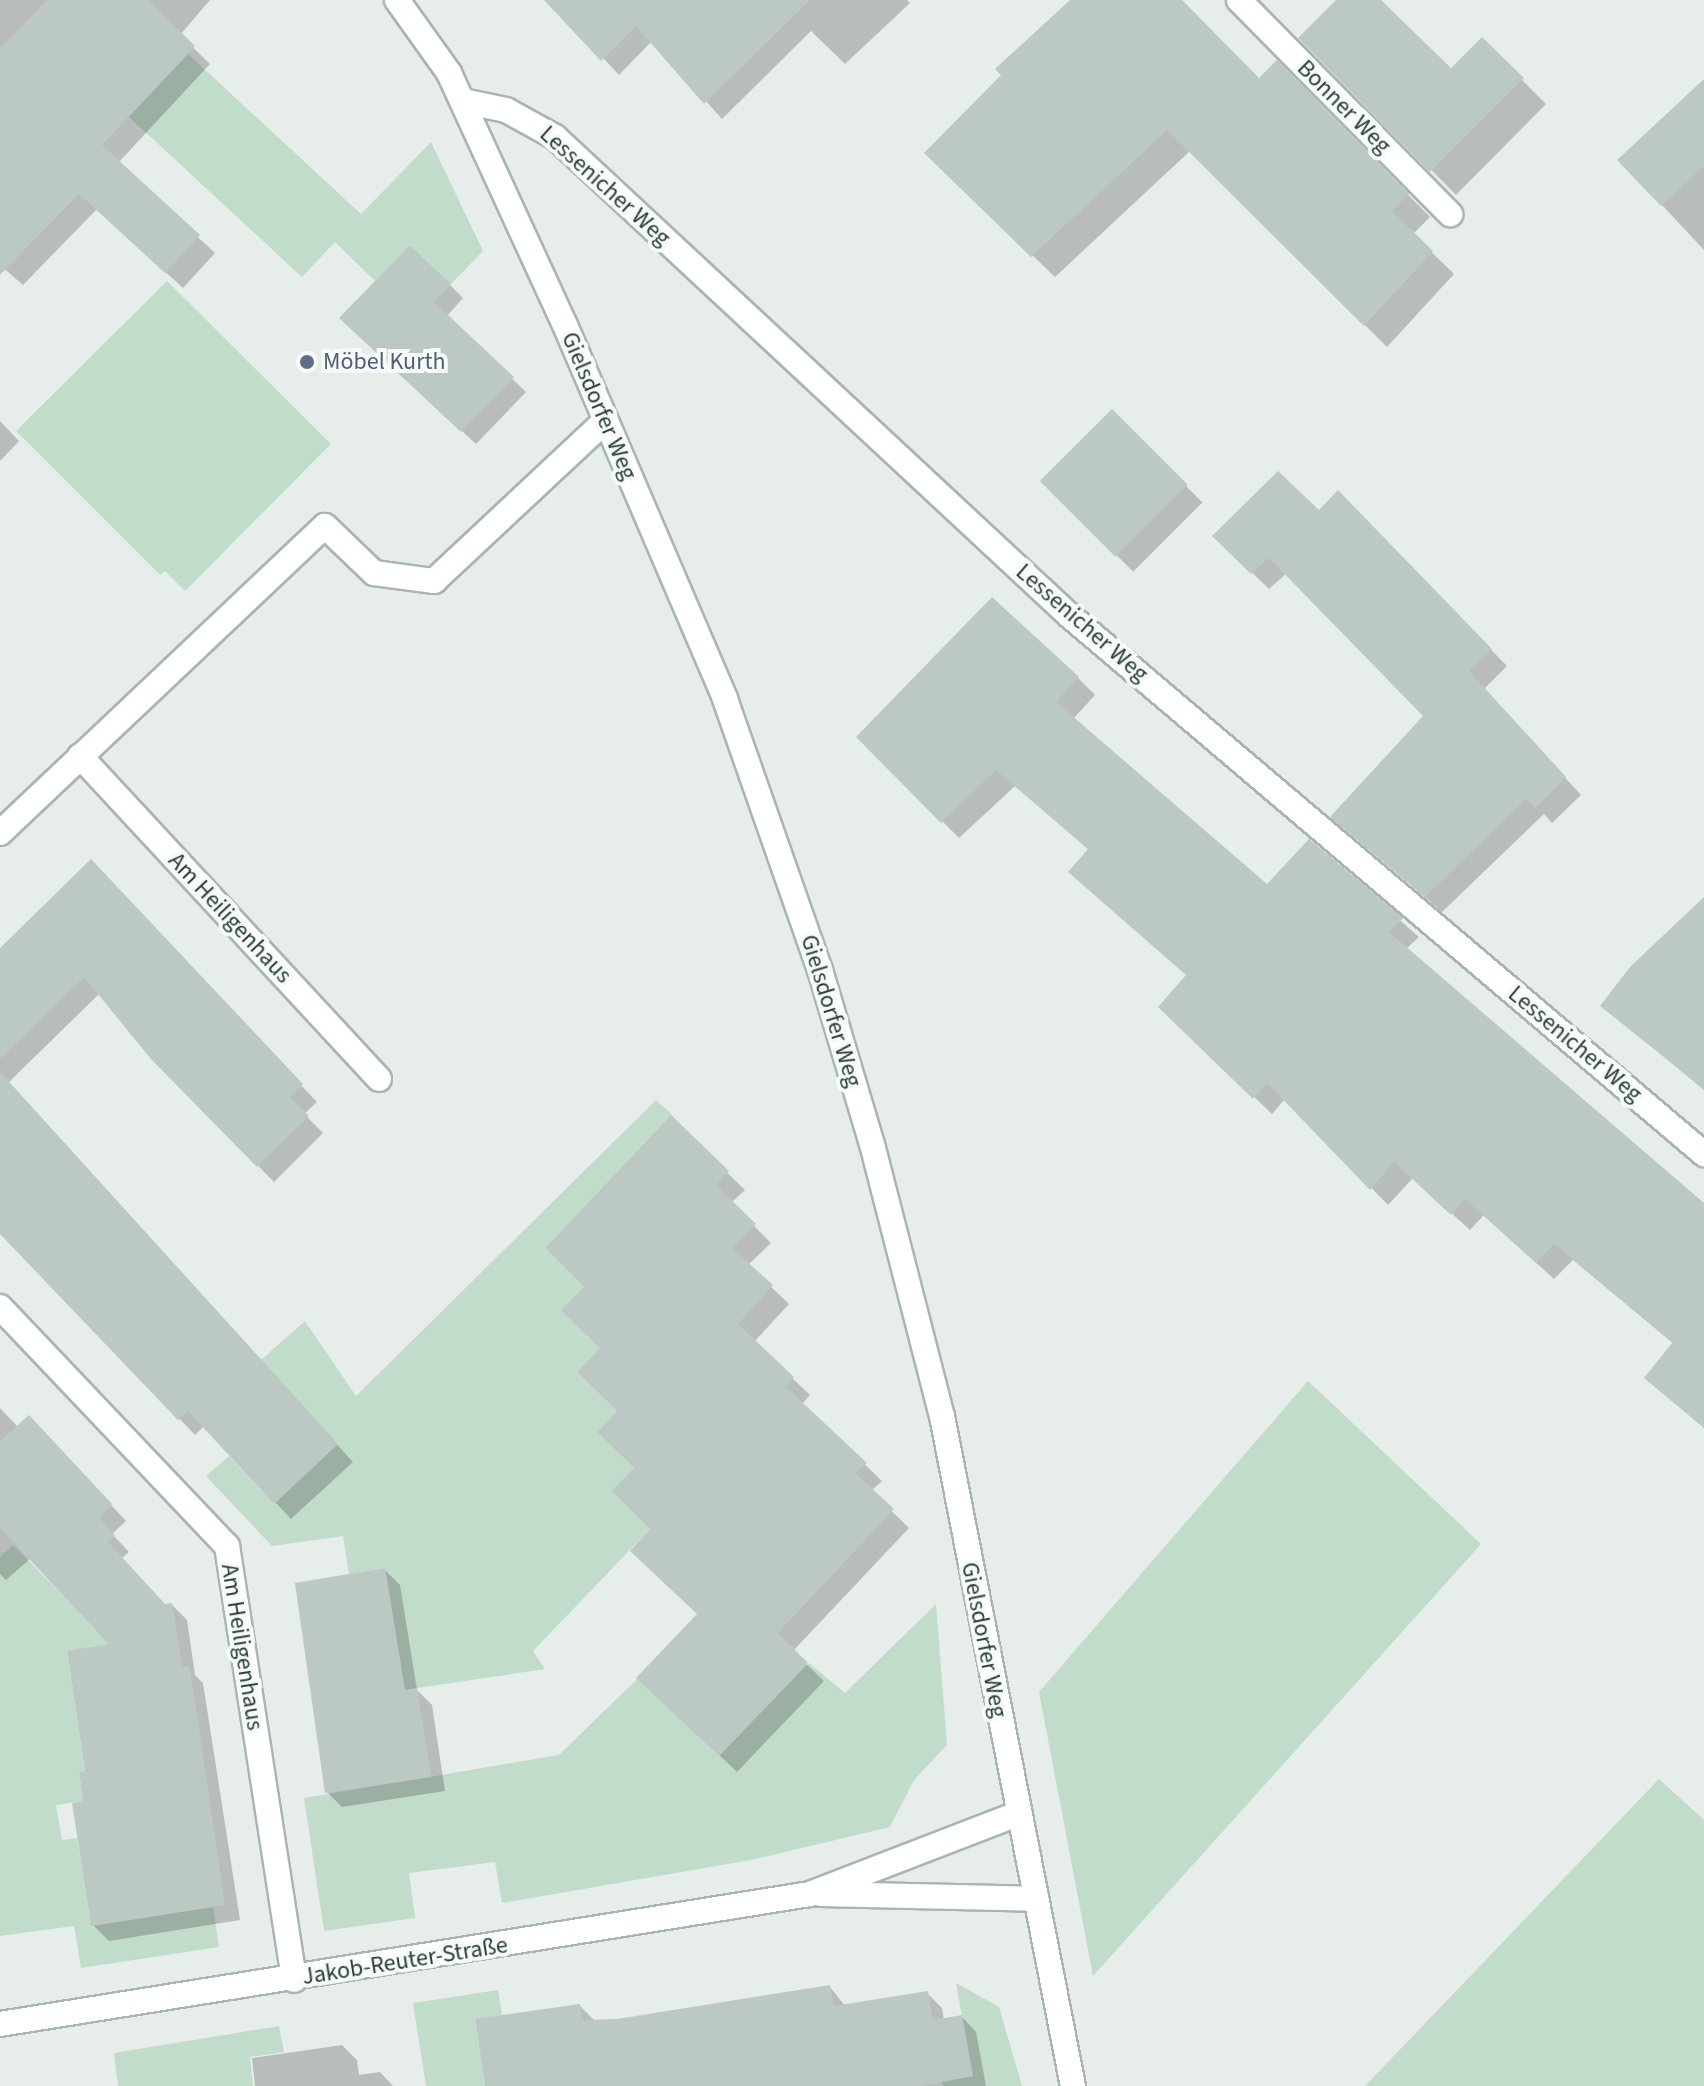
<!DOCTYPE html>
<html>
<head>
<meta charset="utf-8">
<style>
  body { margin:0 }
  #map { position:relative; width:1704px; height:2086px; overflow:hidden; background:#e6edeb; font-family:"Source Sans 3",sans-serif }
  div>[style] { position:absolute }
  .green>* { inset:0; background:#c2dccb }
  .shadow>* { inset:0; background:#0003; transform-origin:0 0 }
  .building>* { inset:0; background:#bcc8c4; transform-origin:0 0 }
  .roads { filter:drop-shadow(2px 0 #a9b5b2) drop-shadow(-2px 0 #a9b5b2) drop-shadow(0 2px #a9b5b2) drop-shadow(0 -2px #a9b5b2) }
  .minor>* { height:24px; margin:-12px; padding:0 12px; transform-origin:12px; border-radius:12px; background:#fff }
  .dots>* { width:22px; height:22px; translate:-50% -50%; box-sizing:border-box; border:4px solid #f7faf9; border-radius:50% }
  span { translate:-50% -50%; white-space:nowrap; text-align:center; line-height:1.15; -webkit-text-stroke:8px #f7faf9; paint-order:stroke }
  .street-label { font-size:24px; color:#273e3a }
  .service-label { font-size:24px; color:#4e5e75 }
  .left { translate:0 -50%; text-align:left }
</style>
</head>
<body>
<div id="map">
  <div class="green">
    <div style="clip-path:polygon(188px 54px,361px 214px,431px 142px,483px 251px,451px 284px,410px 245px,375px 281px,335px 242px,302px 277px,129px 117px)"></div>
    <div style="clip-path:polygon(167px 281px,331px 444px,185px 591px,165px 571px,160px 575px,16px 431px)"></div>
    <div style="clip-path:polygon(656px 1100px,672px 1114px,545px 1248px,584px 1287px,600px 1348px,577px 1372px,617px 1411px,597px 1432px,634px 1468px,611px 1491px,650px 1529px,533px 1651px,545px 1669px,398px 1691px,401px 1666px,385px 1568px,349px 1574px,343px 1536px,272px 1546px,206px 1476px,229px 1456px,274px 1504px,338px 1444px,260px 1361px,305px 1321px,356px 1396px)"></div>
    <div style="clip-path:polygon(1308px 1381px,1481px 1544px,1093px 1976px,1039px 1692px)"></div>
    <div style="clip-path:polygon(13px 1545px,57px 1589px,134px 1641px,67px 1652px,85px 1771px,79px 1772px,83px 1801px,56px 1805px,62px 1840px,77px 1838px,91px 1926px,213px 1907px,219px 1947px,81px 1968px,74px 1926px,0 1936px,0 1557px)"></div>
    <div style="clip-path:polygon(936px 1604px,947px 1745px,914px 1780px,890px 1827px,751px 1860px,502px 1903px,495px 1862px,409px 1873px,415px 1918px,324px 1931px,304px 1798px,559px 1755px,638px 1678px,719px 1756px,809px 1663px,845px 1693px)"></div>
    <div style="clip-path:polygon(1659px 1779px,1704px 1820px,1704px 2086px,1365px 2086px)"></div>
    <div style="clip-path:polygon(956px 1983px,999px 2007px,1022px 2086px,943px 2086px,942px 2082px,973px 2076px)"></div>
    <div style="clip-path:polygon(498px 1990px,502px 2015px,475px 2020px,485px 2086px,426px 2086px,413px 2003px)"></div>
    <div style="clip-path:polygon(279px 2026px,284px 2052px,250px 2057px,253px 2086px,118px 2086px,114px 2053px)"></div>
  </div>
  <div class="shadow">
    <div style="clip-path:polygon(0 0,210px 0,180px 35px,210px 64px,118px 163px,215px 253px,183px 288px,97px 209px,23px 285px,0 265px)"></div>
    <div style="clip-path:polygon(550px 0,907px 0,910px 3px,845px 64px,811px 31px,722px 119px,652px 41px,619px 75px)"></div>
    <div style="clip-path:polygon(1073px 0,1182px 0,1259px 80px,1299px 84px,1430px 217px,1413px 234px,1454px 274px,1387px 347px,1190px 151px,1055px 277px,949px 175px)"></div>
    <div style="clip-path:polygon(1339px 0,1378px 0,1451px 71px,1482px 40px,1546px 104px,1456px 195px,1301px 38px)"></div>
    <div style="clip-path:polygon(1704px 89px,1704px 250px,1620px 160px)"></div>
    <div style="clip-path:polygon(450px 285px,463px 298px,447px 316px,526px 392px,476px 444px,355px 332px)"></div>
    <div style="left:1112px;top:412px;width:128px;height:98px;rotate:45deg"></div>
    <div style="clip-path:polygon(0 421px,19px 441px,0 461px)"></div>
    <div style="clip-path:polygon(1338px 493px,1507px 666px,1484px 689px,1581px 795px,1552px 823px,1544px 814px,1442px 912px,1333px 817px,1426px 715px,1287px 573px,1269px 589px,1215px 536px,1319px 512px)"></div>
    <div style="clip-path:polygon(1078px 678px,1095px 695px,1073px 719px,1267px 887px,1310px 842px,1419px 937px,1406px 949px,1704px 1205px,1704px 1428px,1646px 1378px,1674px 1344px,1573px 1260px,1554px 1279px,1484px 1215px,1470px 1230px,1413px 1178px,1388px 1205px,1285px 1099px,1272px 1114px,1178px 1024px,1188px 976px,1089px 850px,1015px 786px,959px 838px,859px 737px)"></div>
    <div style="clip-path:polygon(106px 878px,317px 1102px,304px 1114px,323px 1133px,274px 1182px,153px 1058px,100px 993px,9px 1082px,353px 1462px,291px 1519px,204px 1426px,195px 1435px,0 1231px,0 951px)"></div>
    <div style="clip-path:polygon(1704px 900px,1704px 1090px,1603px 1006px)"></div>
    <div style="clip-path:polygon(671px 1118px,745px 1190px,731px 1203px,771px 1243px,748px 1265px,789px 1304px,754px 1342px,810px 1395px,802px 1404px,882px 1481px,871px 1491px,909px 1528px,793px 1651px,824px 1681px,737px 1772px,656px 1695px,700px 1615px,653px 1530px,587px 1287px)"></div>
    <div style="clip-path:polygon(0 1408px,18px 1427px,44px 1433px,126px 1521px,112px 1534px,129px 1552px,121px 1559px,165px 1606px,172px 1605px,187px 1620px,195px 1675px,203px 1683px,240px 1920px,109px 1941px,93px 1925px,87px 1773px,113px 1646px,31px 1558px,6px 1580px,0 1574px)"></div>
    <div style="clip-path:polygon(385px 1570px,400px 1585px,417px 1690px,432px 1705px,445px 1791px,342px 1807px,327px 1792px)"></div>
    <div style="clip-path:polygon(830px 1987px,845px 2006px,927px 1993px,942px 2008px,944px 2020px,962px 2017px,976px 2032px,986px 2086px,487px 2086px,580px 2006px,596px 2022px,617px 2021px)"></div>
    <div style="clip-path:polygon(342px 2045px,357px 2060px,359px 2075px,380px 2072px,393px 2086px,255px 2086px,252px 2058px)"></div>
  </div>
  <div class="building">
    <div style="clip-path:polygon(47px 0,148px 0,195px 46px,102px 145px,200px 235px,165px 273px,79px 194px,0 275px,0 48px)"></div>
    <div style="clip-path:polygon(544px 0,810px 0,704px 104px,636px 26px,601px 61px)"></div>
    <div style="clip-path:polygon(1070px 0,1182px 0,1259px 78px,1277px 60px,1409px 194px,1392px 211px,1433px 251px,1364px 326px,1167px 130px,1031px 257px,924px 153px,1001px 75px,995px 69px)"></div>
    <div style="clip-path:polygon(1336px 0,1381px 0,1451px 68px,1482px 37px,1524px 78px,1430px 172px,1298px 38px)"></div>
    <div style="clip-path:polygon(1704px 79px,1704px 166px,1661px 206px,1617px 160px)"></div>
    <div style="clip-path:polygon(410px 245px,451px 284px,434px 302px,514px 377px,461px 432px,339px 318px)"></div>
    <div style="left:1112px;top:409px;width:107px;height:102px;rotate:45deg"></div>
    <div style="clip-path:polygon(1278px 471px,1319px 510px,1338px 490px,1492px 649px,1469px 671px,1566px 777px,1535px 808px,1526px 799px,1425px 897px,1330px 817px,1423px 716px,1269px 558px,1251px 574px,1212px 536px)"></div>
    <div style="clip-path:polygon(992px 597px,1079px 677px,1056px 702px,1267px 884px,1309px 839px,1403px 918px,1389px 932px,1704px 1203px,1704px 1428px,1644px 1378px,1673px 1342px,1554px 1244px,1536px 1263px,1465px 1199px,1451px 1215px,1394px 1162px,1370px 1190px,1267px 1083px,1253px 1099px,1158px 1007px,1186px 975px,1068px 872px,1088px 849px,996px 770px,941px 823px,856px 737px)"></div>
    <div style="clip-path:polygon(91px 859px,303px 1084px,290px 1097px,309px 1116px,257px 1167px,151px 1059px,84px 977px,0 1059px,0 948px)"></div>
    <div style="clip-path:polygon(1704px 897px,1704px 1089px,1600px 1006px,1630px 967px)"></div>
    <div style="clip-path:polygon(0 1072px,338px 1444px,274px 1504px,188px 1411px,178px 1420px,0 1234px)"></div>
    <div style="clip-path:polygon(671px 1115px,729px 1171px,716px 1185px,756px 1224px,732px 1248px,773px 1285px,738px 1324px,794px 1377px,786px 1387px,867px 1463px,855px 1473px,894px 1509px,778px 1633px,808px 1663px,719px 1756px,636px 1678px,697px 1614px,630px 1551px,650px 1529px,611px 1491px,634px 1468px,597px 1432px,617px 1411px,577px 1372px,600px 1348px,561px 1310px,584px 1287px,545px 1248px)"></div>
    <div style="clip-path:polygon(29px 1415px,112px 1504px,99px 1518px,115px 1535px,108px 1542px,165px 1604px,172px 1603px,182px 1667px,189px 1666px,194px 1694px,225px 1905px,91px 1926px,72px 1803px,83px 1801px,79px 1772px,85px 1771px,67px 1651px,109px 1644px,0 1528px,0 1441px)"></div>
    <div style="clip-path:polygon(385px 1568px,405px 1690px,417px 1688px,431px 1777px,325px 1793px,295px 1583px)"></div>
    <div style="clip-path:polygon(830px 1985px,834px 2006px,928px 1991px,933px 2020px,962px 2015px,973px 2076px,920px 2086px,485px 2086px,475px 2019px,580px 2004px,583px 2020px,617px 2019px)"></div>
  </div>
  <div class="roads">
    <div class="minor">
      <div style="left:397px;top:0;width:90px;rotate:54.5deg"></div>
      <div style="left:449px;top:73px;width:277px;rotate:65.3deg"></div>
      <div style="left:565px;top:325px;width:407px;rotate:66.8deg"></div>
      <div style="left:725px;top:699px;width:287px;rotate:70.7deg"></div>
      <div style="left:820px;top:970px;width:182px;rotate:73.4deg"></div>
      <div style="left:872px;top:1144px;width:281px;rotate:75.6deg"></div>
      <div style="left:942px;top:1416px;width:683px;rotate:78.94deg"></div>
      <div style="left:1239px;top:0;width:301px;rotate:45.4deg"></div>
      <div style="left:463px;top:101px;width:44px;rotate:11.8deg"></div>
      <div style="left:506px;top:110px;width:56px;rotate:28.9deg"></div>
      <div style="left:555px;top:137px;width:703px;rotate:42.93deg"></div>
      <div style="left:1070px;top:616px;width:832px;rotate:40.32deg"></div>
      <div style="left:80px;top:756px;width:440px;rotate:47.2deg"></div>
      <div style="left:0;top:833px;width:447px;rotate:-43.4deg"></div>
      <div style="left:325px;top:526px;width:68px;rotate:43.8deg"></div>
      <div style="left:374px;top:573px;width:61px;rotate:7.6deg"></div>
      <div style="left:434px;top:581px;width:234px;rotate:-43.1deg"></div>
      <div style="left:0;top:1307px;width:330px;rotate:46.5deg"></div>
      <div style="left:227px;top:1546px;width:439px;rotate:81.2deg"></div>
      <div style="left:821px;top:1894px;width:213px;rotate:1.3deg"></div>
      <div style="left:0;top:2024px;width:820px;rotate:-9.12deg"></div>
      <div style="left:810px;top:1894px;width:222px;rotate:-21.1deg"></div>
    </div>
  </div>
  <div class="dots">
    <div style="left:307px;top:362px;background:#5c6f8a"></div>
  </div>
  <div class="street-label">
    <span style="left:1344px;top:107px;rotate:45deg">Bonner Weg</span>
    <span style="left:605px;top:186px;rotate:42deg">Lessenicher Weg</span>
    <span style="left:599px;top:406px;rotate:67deg">Gielsdorfer Weg</span>
    <span style="left:1082px;top:623px;rotate:41deg">Lessenicher Weg</span>
    <span style="left:230px;top:918px;rotate:47deg">Am Heiligenhaus</span>
    <span style="left:831px;top:1011px;rotate:73deg">Gielsdorfer Weg</span>
    <span style="left:1575px;top:1044px;rotate:40deg">Lessenicher Weg</span>
    <span style="left:984px;top:1640px;rotate:79deg">Gielsdorfer Weg</span>
    <span style="left:242px;top:1647px;rotate:81deg">Am Heiligenhaus</span>
    <span style="left:405px;top:1961px;rotate:-9deg">Jakob-Reuter-Straße</span>
  </div>
  <div class="service-label">
    <span class="left" style="left:323px;top:362px">Möbel Kurth</span>
  </div>
</div>
</body>
</html>
